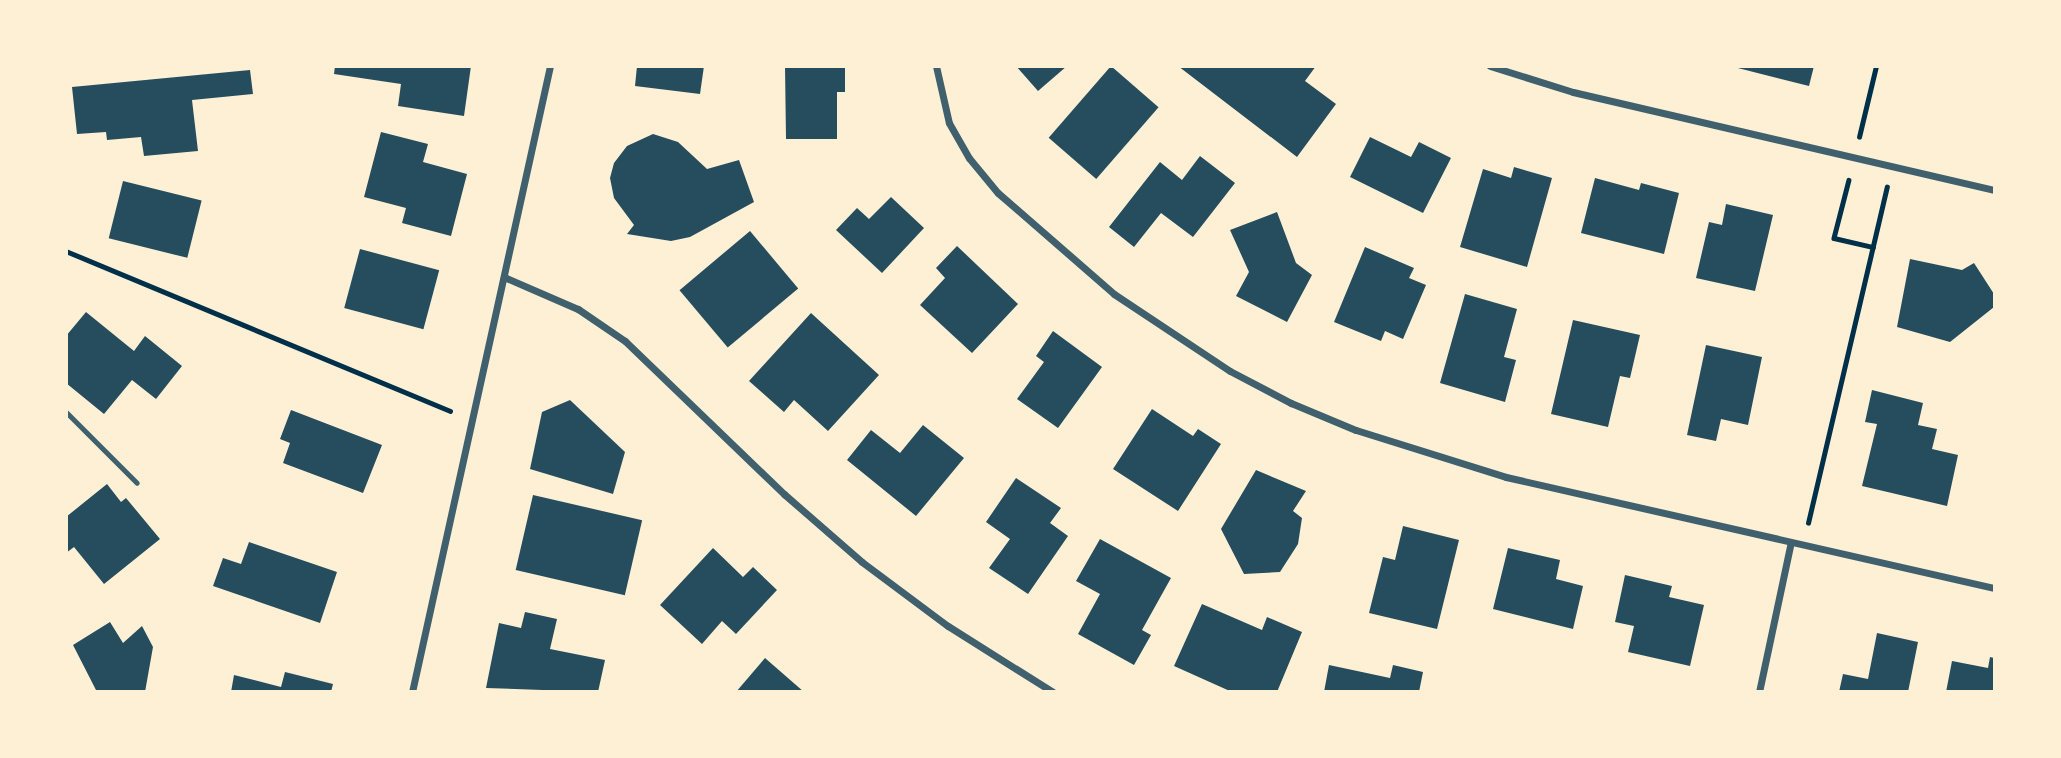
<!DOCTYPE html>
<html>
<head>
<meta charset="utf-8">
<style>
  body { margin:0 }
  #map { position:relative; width:2061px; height:758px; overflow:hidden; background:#fdf0d5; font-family:"Zilla Slab",serif }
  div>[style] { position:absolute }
  .building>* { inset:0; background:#264d5e; transform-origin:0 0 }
  .path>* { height:4.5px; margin:-2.25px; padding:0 2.25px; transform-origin:2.25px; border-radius:2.25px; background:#003049 }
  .service>* { height:5px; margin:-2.5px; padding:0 2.5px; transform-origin:2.5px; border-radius:2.5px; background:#3f606c }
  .minor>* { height:7px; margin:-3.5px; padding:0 3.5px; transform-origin:3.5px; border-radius:3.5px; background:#3f606c }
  span { translate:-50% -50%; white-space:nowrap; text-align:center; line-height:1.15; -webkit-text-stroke:7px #fdf0d5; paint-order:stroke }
  .frame { position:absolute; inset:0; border:68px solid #fdf0d5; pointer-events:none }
</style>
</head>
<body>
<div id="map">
  <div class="building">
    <div style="clip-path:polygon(335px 66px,471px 66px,464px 116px,398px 106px,401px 84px,334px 74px)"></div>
    <div style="clip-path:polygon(637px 66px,704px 66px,700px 94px,635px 86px)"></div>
    <div style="clip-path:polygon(785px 66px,845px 66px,845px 92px,837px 92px,837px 139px,786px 139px)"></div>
    <div style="clip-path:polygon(1016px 66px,1067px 66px,1038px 91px)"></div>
    <div style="left:1111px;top:66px;width:63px;height:95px;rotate:41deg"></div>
    <div style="clip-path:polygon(1178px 66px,1316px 66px,1305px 81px,1336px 104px,1297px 157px)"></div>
    <div style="clip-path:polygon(1730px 66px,1814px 66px,1809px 86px)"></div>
    <div style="clip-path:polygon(250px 70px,253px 94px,192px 100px,198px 151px,144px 156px,141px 137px,107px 140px,106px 132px,77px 134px,72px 87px)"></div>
    <div style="clip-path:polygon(381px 132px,428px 144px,423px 162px,467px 174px,451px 236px,402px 223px,406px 208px,364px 197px)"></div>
    <div style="clip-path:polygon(653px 134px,678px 142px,707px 169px,739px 160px,754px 202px,690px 237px,671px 241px,627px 234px,634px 225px,614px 198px,610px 178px,614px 163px,627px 146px)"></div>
    <div style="clip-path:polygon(1370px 137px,1411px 157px,1419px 142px,1451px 158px,1423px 213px,1350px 177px)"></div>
    <div style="clip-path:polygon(1200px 156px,1235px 183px,1193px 237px,1161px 213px,1134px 247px,1109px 227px,1160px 162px,1182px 180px)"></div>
    <div style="clip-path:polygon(1514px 167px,1552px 178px,1527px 267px,1460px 247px,1483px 169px,1511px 178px)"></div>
    <div style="clip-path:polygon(1595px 178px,1639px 190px,1641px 183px,1679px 193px,1664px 254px,1581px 233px)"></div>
    <div style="left:123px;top:181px;width:81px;height:59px;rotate:14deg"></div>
    <div style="clip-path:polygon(891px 197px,924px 228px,882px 273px,836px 230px,857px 208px,869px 219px)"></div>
    <div style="clip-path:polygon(1726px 204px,1773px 215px,1755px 291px,1696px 278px,1709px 222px,1722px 225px)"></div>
    <div style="clip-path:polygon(1277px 212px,1296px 263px,1312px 275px,1287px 322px,1236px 296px,1249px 272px,1230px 230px)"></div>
    <div style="left:750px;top:231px;width:75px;height:92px;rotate:50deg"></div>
    <div style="clip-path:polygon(957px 246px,1018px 304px,972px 353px,920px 305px,945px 278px,936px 268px)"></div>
    <div style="clip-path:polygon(1365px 247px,1414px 268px,1409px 278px,1426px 285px,1403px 339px,1385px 331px,1381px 341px,1334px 322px)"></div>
    <div style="left:360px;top:249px;width:82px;height:61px;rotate:15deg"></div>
    <div style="clip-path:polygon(1910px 259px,1962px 270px,1974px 263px,1994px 294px,1994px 307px,1950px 342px,1897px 327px)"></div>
    <div style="clip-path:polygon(1465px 294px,1517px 309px,1504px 357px,1516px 360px,1505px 402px,1440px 383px)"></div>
    <div style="clip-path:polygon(86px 312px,134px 351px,145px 336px,182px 366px,156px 399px,132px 380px,104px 414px,66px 383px,66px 336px)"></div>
    <div style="clip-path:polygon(811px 313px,879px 375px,828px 431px,794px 400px,784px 412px,749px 381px)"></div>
    <div style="clip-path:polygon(1573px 320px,1640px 335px,1630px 378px,1620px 376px,1608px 427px,1551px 414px)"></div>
    <div style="clip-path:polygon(1053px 331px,1102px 367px,1058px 428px,1017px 399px,1044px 362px,1036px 356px)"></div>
    <div style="clip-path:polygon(1706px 345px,1762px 357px,1748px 425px,1721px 419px,1716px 441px,1687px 435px)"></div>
    <div style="clip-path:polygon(1872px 390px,1923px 403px,1918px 425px,1937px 429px,1932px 449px,1958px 455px,1947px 506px,1862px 486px,1877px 424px,1865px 422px)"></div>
    <div style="clip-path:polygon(570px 400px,625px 452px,613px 494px,530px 469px,542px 412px)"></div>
    <div style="clip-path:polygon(1152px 409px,1193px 436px,1198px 429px,1221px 444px,1178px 511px,1113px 469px)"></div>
    <div style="clip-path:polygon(291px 410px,382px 445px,363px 493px,283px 463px,290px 443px,280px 439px)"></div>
    <div style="clip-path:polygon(923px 425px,964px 458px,916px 516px,847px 460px,871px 430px,900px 453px)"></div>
    <div style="clip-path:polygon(1256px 470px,1306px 491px,1293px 511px,1302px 518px,1298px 544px,1280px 572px,1244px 574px,1221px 529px)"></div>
    <div style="clip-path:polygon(1016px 478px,1061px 508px,1050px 523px,1068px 536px,1028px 594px,989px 568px,1010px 539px,986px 522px)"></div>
    <div style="clip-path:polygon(107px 484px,121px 502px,126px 498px,160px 539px,104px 584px,74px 547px,66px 553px,66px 517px)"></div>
    <div style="left:533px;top:495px;width:112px;height:77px;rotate:13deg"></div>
    <div style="clip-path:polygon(1403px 526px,1459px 540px,1437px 629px,1369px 613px,1383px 557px,1395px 560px)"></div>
    <div style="clip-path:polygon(1100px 539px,1171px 578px,1142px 630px,1151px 635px,1134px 665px,1078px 634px,1100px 594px,1076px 581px)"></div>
    <div style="clip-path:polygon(249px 542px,337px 572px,320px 623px,213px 586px,223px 558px,241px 564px)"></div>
    <div style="clip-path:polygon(713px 548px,743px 577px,753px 567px,777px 590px,736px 634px,722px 621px,702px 644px,660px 605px)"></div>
    <div style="clip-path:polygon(1508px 548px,1560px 560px,1556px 579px,1583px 586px,1573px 629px,1493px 609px)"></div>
    <div style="clip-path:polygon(1625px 575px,1672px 586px,1669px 597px,1704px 605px,1690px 666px,1628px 652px,1634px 626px,1615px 622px)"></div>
    <div style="clip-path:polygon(1202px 604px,1262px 630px,1267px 617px,1302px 632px,1277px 692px,1232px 692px,1174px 666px)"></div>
    <div style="clip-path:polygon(525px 612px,557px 619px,550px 649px,605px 660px,598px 692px,486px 688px,499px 623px,521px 628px)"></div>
    <div style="clip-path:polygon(110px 622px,123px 643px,142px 626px,153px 647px,145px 692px,97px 692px,73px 645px)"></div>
    <div style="clip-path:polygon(1877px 633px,1918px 642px,1908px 692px,1839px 692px,1843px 674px,1868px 679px)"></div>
    <div style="clip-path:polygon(1990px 657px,1994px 658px,1994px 692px,1946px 692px,1952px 661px,1988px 668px)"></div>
    <div style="clip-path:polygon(765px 658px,804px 692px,736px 692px)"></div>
    <div style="clip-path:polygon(1329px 665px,1390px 678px,1393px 665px,1423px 672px,1419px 692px,1324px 692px)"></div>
    <div style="clip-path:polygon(285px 672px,333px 684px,331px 692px,231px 692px,234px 675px,281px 687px)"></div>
  </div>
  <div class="path">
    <div style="left:1859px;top:137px;width:73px;rotate:-76.5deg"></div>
    <div style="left:1849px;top:180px;width:60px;rotate:104.5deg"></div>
    <div style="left:1834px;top:238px;width:40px;rotate:13deg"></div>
    <div style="left:66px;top:251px;width:416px;rotate:22.6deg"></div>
    <div style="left:1808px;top:523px;width:345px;rotate:-76.8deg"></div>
  </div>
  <div class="service">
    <div style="left:66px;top:412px;width:100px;rotate:45deg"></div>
  </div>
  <div class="minor">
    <div style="left:936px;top:66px;width:58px;rotate:77.2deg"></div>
    <div style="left:949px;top:123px;width:40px;rotate:60.3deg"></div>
    <div style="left:969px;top:158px;width:45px;rotate:50.4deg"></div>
    <div style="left:998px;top:193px;width:154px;rotate:41deg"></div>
    <div style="left:1114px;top:294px;width:139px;rotate:33.6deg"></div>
    <div style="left:1230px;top:371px;width:69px;rotate:27.7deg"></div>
    <div style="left:1291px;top:403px;width:70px;rotate:22.6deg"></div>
    <div style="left:1356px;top:430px;width:157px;rotate:17.4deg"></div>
    <div style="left:1506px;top:477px;width:500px;rotate:12.81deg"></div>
    <div style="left:1490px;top:66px;width:87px;rotate:17.4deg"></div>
    <div style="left:1573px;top:92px;width:432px;rotate:13.1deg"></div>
    <div style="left:504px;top:277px;width:81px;rotate:23.4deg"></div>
    <div style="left:578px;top:309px;width:57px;rotate:34.2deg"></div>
    <div style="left:625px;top:341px;width:221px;rotate:43.9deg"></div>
    <div style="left:784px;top:494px;width:103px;rotate:41.1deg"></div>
    <div style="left:862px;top:562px;width:107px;rotate:36.7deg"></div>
    <div style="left:948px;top:626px;width:124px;rotate:32.2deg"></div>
    <div style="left:412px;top:692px;width:641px;rotate:-77.57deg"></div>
    <div style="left:1759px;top:692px;width:153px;rotate:-78deg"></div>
  </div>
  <div class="frame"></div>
</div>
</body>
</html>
